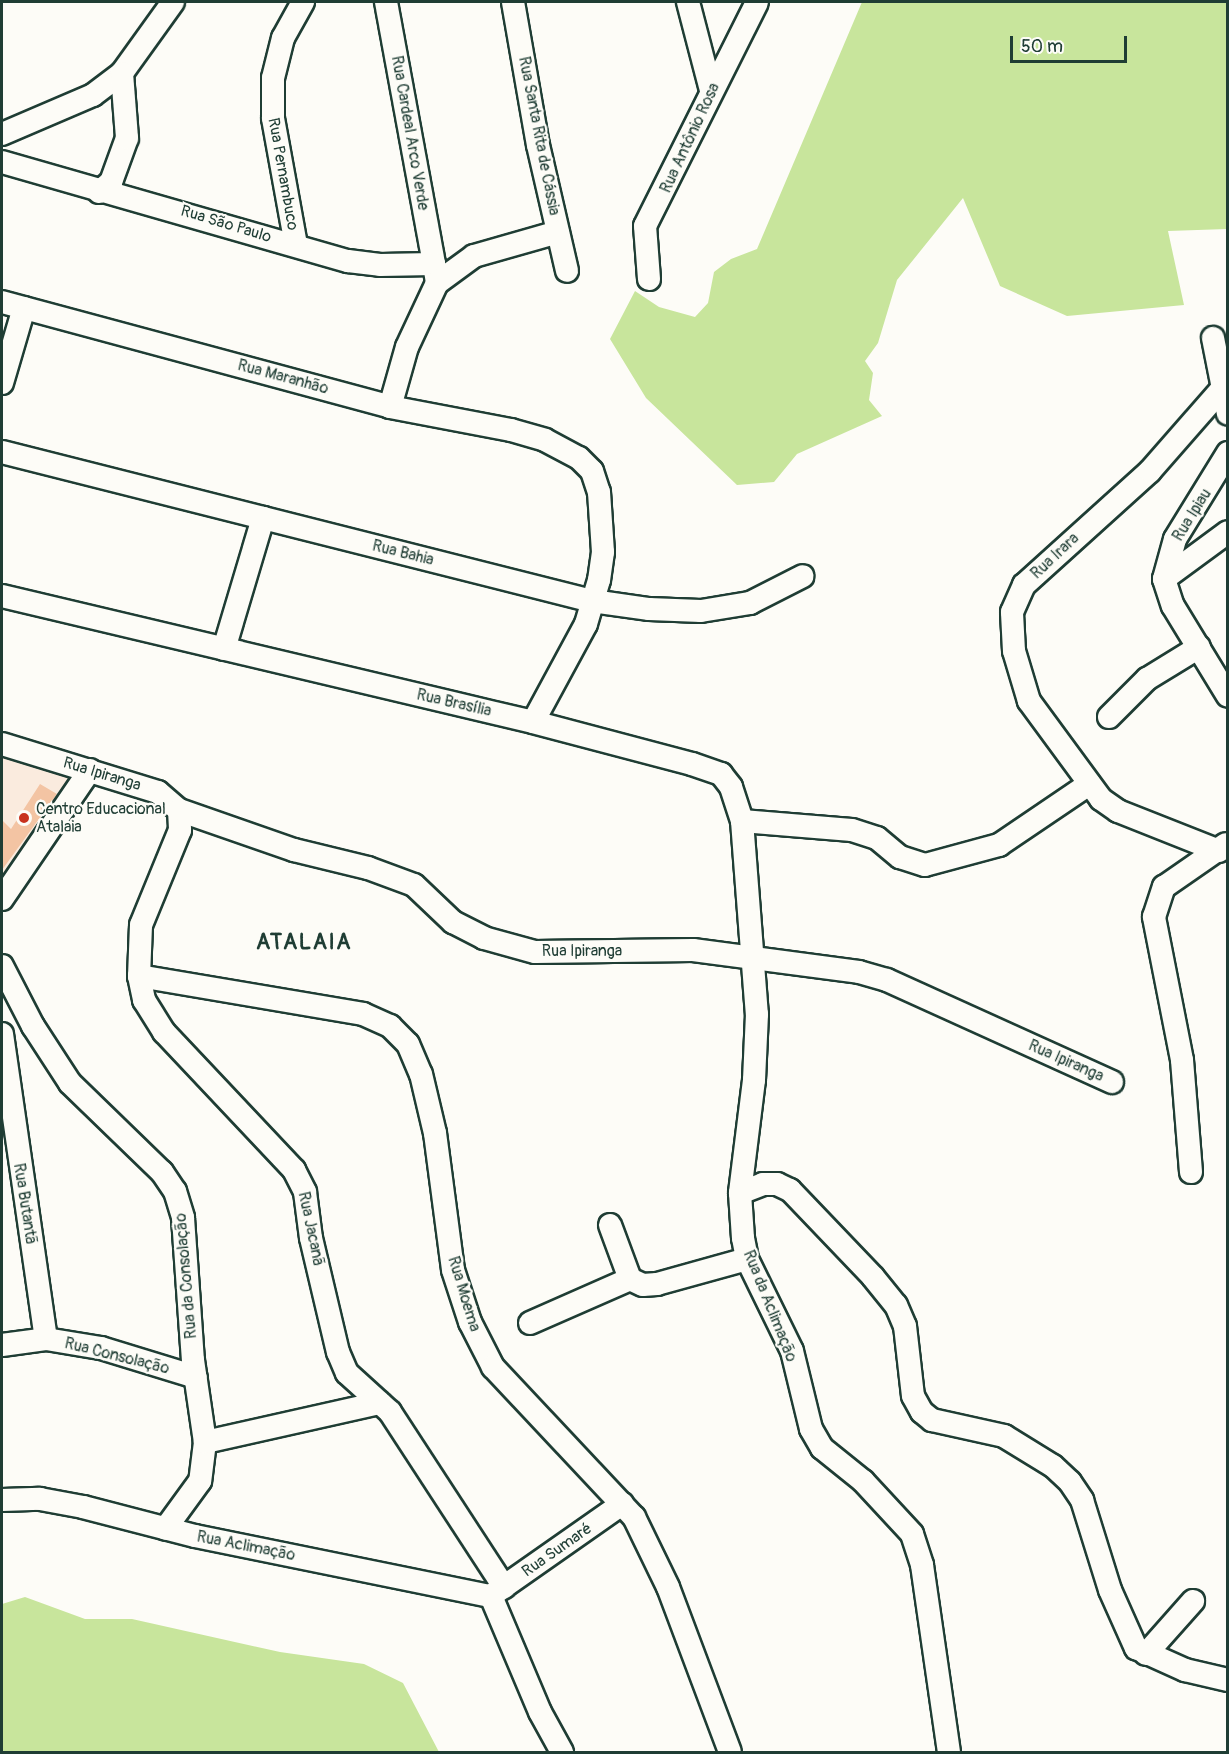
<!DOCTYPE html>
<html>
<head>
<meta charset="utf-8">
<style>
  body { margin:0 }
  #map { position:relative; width:1229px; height:1754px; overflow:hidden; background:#fdfcf7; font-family:Pangolin,sans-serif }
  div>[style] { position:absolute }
  .built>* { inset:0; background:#faebde }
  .green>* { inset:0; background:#c8e59c }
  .building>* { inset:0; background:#f3c4a3 }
  .roads { filter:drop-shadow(2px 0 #1f3d34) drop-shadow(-2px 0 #1f3d34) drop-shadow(0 2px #1f3d34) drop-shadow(0 -2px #1f3d34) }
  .minor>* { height:22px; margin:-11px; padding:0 11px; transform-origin:11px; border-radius:11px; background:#fdfcf7 }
  .dots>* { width:16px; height:16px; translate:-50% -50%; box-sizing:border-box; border:3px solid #fdfcf7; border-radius:50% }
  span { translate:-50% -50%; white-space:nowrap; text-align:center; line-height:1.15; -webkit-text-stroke:4.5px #fdfcf7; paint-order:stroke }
  .street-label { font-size:16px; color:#1f3d34 }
  .poi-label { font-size:16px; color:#1f3d34 }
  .left { translate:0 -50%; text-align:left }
  .district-label { font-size:22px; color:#1f3d34; font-weight:700; letter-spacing:1.5px }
  .frame { position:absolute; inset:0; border:3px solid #1f3d34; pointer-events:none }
  .scale { position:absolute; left:1010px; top:36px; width:117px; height:27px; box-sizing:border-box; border:3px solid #1f3d34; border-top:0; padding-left:8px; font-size:18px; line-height:21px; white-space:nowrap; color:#1f3d34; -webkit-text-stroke:4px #fdfcf7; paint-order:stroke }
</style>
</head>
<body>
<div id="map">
  <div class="built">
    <div style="clip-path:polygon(2px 756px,76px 776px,2px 879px)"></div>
  </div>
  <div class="green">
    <div style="clip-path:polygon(862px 2px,1227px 2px,1227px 229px,1168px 231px,1184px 305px,1067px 316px,1000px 286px,963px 198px,897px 280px,878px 343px,865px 361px,873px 373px,869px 400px,882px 416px,797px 454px,774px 482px,737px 485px,646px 398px,610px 339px,635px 291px,659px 307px,695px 317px,708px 303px,714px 272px,731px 259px,757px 249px)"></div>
    <div style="clip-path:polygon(25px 1597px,85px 1619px,132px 1619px,280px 1652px,364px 1664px,403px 1683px,439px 1752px,2px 1752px,2px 1604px)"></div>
  </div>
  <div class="building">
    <div style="clip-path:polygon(40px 784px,57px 794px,2px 870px,2px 820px,11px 829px)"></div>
  </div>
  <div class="roads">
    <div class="minor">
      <div style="left:386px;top:2px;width:266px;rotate:79.6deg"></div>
      <div style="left:513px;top:2px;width:145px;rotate:80.1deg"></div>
      <div style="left:538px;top:145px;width:129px;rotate:77deg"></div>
      <div style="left:688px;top:2px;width:91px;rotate:75.4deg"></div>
      <div style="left:2px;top:134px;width:99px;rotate:-23.2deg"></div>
      <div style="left:93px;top:95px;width:36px;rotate:-37deg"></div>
      <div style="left:122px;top:73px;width:87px;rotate:-54.3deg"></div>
      <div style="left:2px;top:162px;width:360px;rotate:16deg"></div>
      <div style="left:348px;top:261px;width:32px;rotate:7deg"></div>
      <div style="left:380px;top:265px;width:54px;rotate:-1.1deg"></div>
      <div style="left:434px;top:264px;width:19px;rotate:81deg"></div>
      <div style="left:99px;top:192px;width:16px;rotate:-40deg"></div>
      <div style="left:111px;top:182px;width:47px;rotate:-70deg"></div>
      <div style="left:127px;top:138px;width:65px;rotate:-94.4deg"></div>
      <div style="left:296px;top:245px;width:129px;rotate:-100.3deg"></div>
      <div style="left:273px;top:118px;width:40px;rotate:-90deg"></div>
      <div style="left:273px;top:78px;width:41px;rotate:-76deg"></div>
      <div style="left:283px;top:38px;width:41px;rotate:-60.9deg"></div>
      <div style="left:649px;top:279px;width:53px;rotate:-94.3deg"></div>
      <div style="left:645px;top:226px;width:250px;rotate:-63.4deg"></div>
      <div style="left:2px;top:302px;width:402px;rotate:15.1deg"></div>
      <div style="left:390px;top:407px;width:123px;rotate:10.8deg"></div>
      <div style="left:511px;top:430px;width:35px;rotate:16deg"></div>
      <div style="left:545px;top:440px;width:38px;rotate:28deg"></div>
      <div style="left:579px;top:458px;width:18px;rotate:45deg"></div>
      <div style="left:592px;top:471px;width:22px;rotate:72deg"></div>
      <div style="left:599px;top:492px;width:60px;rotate:86.2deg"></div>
      <div style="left:603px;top:552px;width:28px;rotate:98deg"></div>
      <div style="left:599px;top:580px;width:46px;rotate:106.5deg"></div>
      <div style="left:586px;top:624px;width:111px;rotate:118.4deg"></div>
      <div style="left:1213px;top:338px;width:77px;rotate:78.8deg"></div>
      <div style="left:2px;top:383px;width:78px;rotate:-73.7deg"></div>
      <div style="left:390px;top:407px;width:62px;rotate:-74.2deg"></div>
      <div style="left:407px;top:347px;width:71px;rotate:-64.9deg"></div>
      <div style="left:437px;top:283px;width:46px;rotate:-36.1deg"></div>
      <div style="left:474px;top:256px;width:87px;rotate:-15.9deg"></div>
      <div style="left:2px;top:452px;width:609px;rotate:14.17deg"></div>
      <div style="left:592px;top:601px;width:58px;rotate:8deg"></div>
      <div style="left:649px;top:609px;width:52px;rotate:2.2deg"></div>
      <div style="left:701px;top:611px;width:50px;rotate:-9.3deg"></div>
      <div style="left:750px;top:603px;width:59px;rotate:-27deg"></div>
      <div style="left:1164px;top:579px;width:41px;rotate:-74.6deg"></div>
      <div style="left:1175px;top:539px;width:101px;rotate:-58.4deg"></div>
      <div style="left:1164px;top:579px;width:28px;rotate:72deg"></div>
      <div style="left:1173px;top:606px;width:105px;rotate:58.6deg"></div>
      <div style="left:1164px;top:579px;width:79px;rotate:-36.3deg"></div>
      <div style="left:2px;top:596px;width:546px;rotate:13.35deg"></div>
      <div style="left:533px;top:722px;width:164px;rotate:14.8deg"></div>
      <div style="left:692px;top:764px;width:31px;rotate:19deg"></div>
      <div style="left:721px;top:774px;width:16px;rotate:52deg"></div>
      <div style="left:731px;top:787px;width:36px;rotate:72deg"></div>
      <div style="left:742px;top:821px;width:194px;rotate:85.6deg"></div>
      <div style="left:757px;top:1014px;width:66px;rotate:92.6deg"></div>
      <div style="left:754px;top:1080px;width:114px;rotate:97.1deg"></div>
      <div style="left:740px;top:1193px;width:45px;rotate:86.2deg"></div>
      <div style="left:743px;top:1238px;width:21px;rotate:79deg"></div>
      <div style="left:747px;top:1259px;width:102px;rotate:63.9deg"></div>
      <div style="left:792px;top:1351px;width:80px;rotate:76.3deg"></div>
      <div style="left:811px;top:1429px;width:22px;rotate:60deg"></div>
      <div style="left:822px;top:1448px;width:53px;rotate:38.8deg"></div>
      <div style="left:863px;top:1481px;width:72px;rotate:47.2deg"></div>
      <div style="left:912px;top:1534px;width:33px;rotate:72deg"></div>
      <div style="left:922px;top:1565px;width:189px;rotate:81.8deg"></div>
      <div style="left:224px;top:649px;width:137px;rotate:-73.4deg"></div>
      <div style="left:1109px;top:717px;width:54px;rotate:-45deg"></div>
      <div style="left:1147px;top:679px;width:61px;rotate:-31.6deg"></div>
      <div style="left:2px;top:744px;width:163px;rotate:17.1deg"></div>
      <div style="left:158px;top:792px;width:28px;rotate:41deg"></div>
      <div style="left:179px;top:810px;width:122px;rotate:19.2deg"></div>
      <div style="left:294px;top:850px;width:76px;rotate:13.7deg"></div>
      <div style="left:368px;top:868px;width:49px;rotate:20.3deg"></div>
      <div style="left:414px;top:885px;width:54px;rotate:43.5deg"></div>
      <div style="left:453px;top:922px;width:35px;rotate:27deg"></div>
      <div style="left:484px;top:938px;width:53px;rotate:15.4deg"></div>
      <div style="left:535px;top:952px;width:158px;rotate:-0.7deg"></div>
      <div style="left:693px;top:950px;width:167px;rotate:7.5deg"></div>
      <div style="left:859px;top:972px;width:29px;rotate:16deg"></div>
      <div style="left:887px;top:980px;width:247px;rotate:24.4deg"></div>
      <div style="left:179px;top:810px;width:20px;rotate:87deg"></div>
      <div style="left:180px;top:830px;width:103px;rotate:112.3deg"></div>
      <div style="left:141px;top:925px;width:51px;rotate:92.2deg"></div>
      <div style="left:139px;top:976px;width:25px;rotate:78deg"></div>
      <div style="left:144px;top:1000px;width:38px;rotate:58deg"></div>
      <div style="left:164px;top:1032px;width:190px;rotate:46.7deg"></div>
      <div style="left:294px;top:1170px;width:25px;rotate:63deg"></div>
      <div style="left:305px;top:1192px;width:46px;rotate:82.6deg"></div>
      <div style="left:311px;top:1238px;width:117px;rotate:76.7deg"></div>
      <div style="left:338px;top:1352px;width:23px;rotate:67deg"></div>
      <div style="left:347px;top:1373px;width:58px;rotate:42.2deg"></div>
      <div style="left:390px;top:1412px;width:209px;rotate:56.9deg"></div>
      <div style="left:742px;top:821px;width:110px;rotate:4.7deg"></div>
      <div style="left:852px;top:830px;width:26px;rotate:18deg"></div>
      <div style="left:877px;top:838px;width:30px;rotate:40deg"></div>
      <div style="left:900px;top:857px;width:26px;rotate:18deg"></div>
      <div style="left:925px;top:865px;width:77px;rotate:-15.1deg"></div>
      <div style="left:999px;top:845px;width:109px;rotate:-34.1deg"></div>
      <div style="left:1219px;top:851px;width:109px;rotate:-158.4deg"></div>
      <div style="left:1118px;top:811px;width:21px;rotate:-145deg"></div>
      <div style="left:1101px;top:799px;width:122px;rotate:-126.3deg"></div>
      <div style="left:1029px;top:701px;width:52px;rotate:-106.7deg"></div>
      <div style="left:1014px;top:651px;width:39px;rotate:-93deg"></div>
      <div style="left:1012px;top:612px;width:30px;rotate:-66deg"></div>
      <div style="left:1024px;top:585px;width:170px;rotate:-42.1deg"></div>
      <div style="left:1150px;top:471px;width:108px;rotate:-48.8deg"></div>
      <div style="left:2px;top:899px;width:156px;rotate:-55.7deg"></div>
      <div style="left:2px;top:966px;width:68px;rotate:62.7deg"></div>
      <div style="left:33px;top:1026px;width:68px;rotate:57deg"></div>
      <div style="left:70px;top:1083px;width:128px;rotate:44.1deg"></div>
      <div style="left:162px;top:1172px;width:23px;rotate:56deg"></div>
      <div style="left:175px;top:1191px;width:28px;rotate:73deg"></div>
      <div style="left:183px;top:1218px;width:142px;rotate:86deg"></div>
      <div style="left:193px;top:1360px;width:83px;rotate:81.7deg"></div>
      <div style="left:205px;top:1442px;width:39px;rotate:97deg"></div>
      <div style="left:200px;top:1481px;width:59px;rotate:126.1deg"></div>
      <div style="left:139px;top:976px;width:227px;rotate:9.6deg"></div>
      <div style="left:363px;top:1014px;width:30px;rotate:24deg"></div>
      <div style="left:390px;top:1026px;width:25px;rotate:45deg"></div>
      <div style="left:408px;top:1044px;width:33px;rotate:67deg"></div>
      <div style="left:421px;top:1074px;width:61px;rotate:76.7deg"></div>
      <div style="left:435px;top:1133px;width:138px;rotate:82.5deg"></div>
      <div style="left:453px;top:1270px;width:55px;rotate:71.9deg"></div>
      <div style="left:470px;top:1322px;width:51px;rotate:62.9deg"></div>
      <div style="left:493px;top:1367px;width:206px;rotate:46.8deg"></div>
      <div style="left:634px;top:1517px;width:78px;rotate:64.1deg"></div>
      <div style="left:668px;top:1587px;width:176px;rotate:69.4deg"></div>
      <div style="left:2px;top:1034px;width:308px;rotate:81.8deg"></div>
      <div style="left:1191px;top:1172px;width:112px;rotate:-94.6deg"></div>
      <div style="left:1182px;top:1060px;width:146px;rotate:-101.1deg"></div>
      <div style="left:1154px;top:917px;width:32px;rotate:-72deg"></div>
      <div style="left:1164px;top:887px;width:75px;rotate:-34.7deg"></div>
      <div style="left:740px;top:1193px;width:25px;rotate:-21deg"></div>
      <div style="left:763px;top:1184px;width:14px"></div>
      <div style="left:777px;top:1184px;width:14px;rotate:25deg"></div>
      <div style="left:790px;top:1190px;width:120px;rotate:46.3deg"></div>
      <div style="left:873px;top:1277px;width:36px;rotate:51deg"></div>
      <div style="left:896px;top:1305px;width:23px;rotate:67deg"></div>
      <div style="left:905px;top:1326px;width:70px;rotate:83.5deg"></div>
      <div style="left:913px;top:1396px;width:18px;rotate:61deg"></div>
      <div style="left:922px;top:1412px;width:13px;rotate:39deg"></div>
      <div style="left:932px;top:1420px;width:74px;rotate:12.5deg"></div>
      <div style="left:1004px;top:1436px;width:57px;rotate:31.5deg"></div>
      <div style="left:1053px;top:1466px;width:23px;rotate:43deg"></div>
      <div style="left:1070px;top:1482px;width:22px;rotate:56deg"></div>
      <div style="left:1082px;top:1500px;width:94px;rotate:72.7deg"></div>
      <div style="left:1110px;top:1590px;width:64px;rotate:65.9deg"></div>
      <div style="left:1136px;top:1648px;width:54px;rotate:24.2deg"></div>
      <div style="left:1185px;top:1670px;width:44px;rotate:13.1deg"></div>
      <div style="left:610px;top:1225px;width:58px;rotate:69.7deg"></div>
      <div style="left:530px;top:1323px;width:109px;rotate:-23.7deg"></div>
      <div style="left:630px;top:1279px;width:14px;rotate:25deg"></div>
      <div style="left:643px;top:1285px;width:14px;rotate:-4deg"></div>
      <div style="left:657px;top:1284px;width:93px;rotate:-15.5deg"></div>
      <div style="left:2px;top:1345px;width:44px;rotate:-7.8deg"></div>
      <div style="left:46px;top:1339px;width:56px;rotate:9.3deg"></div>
      <div style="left:101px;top:1348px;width:99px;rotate:17deg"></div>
      <div style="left:205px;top:1442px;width:179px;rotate:-12.6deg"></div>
      <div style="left:2px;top:1500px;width:38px;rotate:-2deg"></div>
      <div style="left:40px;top:1499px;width:44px;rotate:10.5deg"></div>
      <div style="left:83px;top:1507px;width:116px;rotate:14.5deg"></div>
      <div style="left:195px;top:1536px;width:302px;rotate:11.5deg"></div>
      <div style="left:492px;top:1595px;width:159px;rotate:-35deg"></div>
      <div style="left:491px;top:1596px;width:126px;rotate:67.1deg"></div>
      <div style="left:540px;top:1712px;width:46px;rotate:61.2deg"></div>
      <div style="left:1146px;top:1654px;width:71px;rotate:-48.4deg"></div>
    </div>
  </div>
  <div class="dots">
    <div style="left:24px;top:818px;background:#c8321e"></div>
  </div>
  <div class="street-label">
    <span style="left:410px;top:133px;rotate:80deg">Rua Cardeal Arco Verde</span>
    <span style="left:539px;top:136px;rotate:79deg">Rua Santa Rita de Cássia</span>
    <span style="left:690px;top:138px;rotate:-65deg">Rua Antônio Rosa</span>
    <span style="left:283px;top:174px;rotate:80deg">Rua Pernambuco</span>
    <span style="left:226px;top:224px;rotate:17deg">Rua São Paulo</span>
    <span style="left:283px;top:377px;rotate:15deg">Rua Maranhão</span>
    <span style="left:1192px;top:515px;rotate:-58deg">Rua Ipiau</span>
    <span style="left:403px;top:553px;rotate:14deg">Rua Bahia</span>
    <span style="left:1055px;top:556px;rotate:-43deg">Rua Irara</span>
    <span style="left:454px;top:703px;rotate:13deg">Rua Brasília</span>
    <span style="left:102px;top:774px;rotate:17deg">Rua Ipiranga</span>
    <span style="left:582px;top:951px">Rua Ipiranga</span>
    <span style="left:1066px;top:1061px;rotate:24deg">Rua Ipiranga</span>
    <span style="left:25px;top:1204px;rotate:81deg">Rua Butantã</span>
    <span style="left:311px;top:1229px;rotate:78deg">Rua Jacanã</span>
    <span style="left:186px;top:1276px;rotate:-95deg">Rua da Consolação</span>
    <span style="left:464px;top:1294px;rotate:73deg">Rua Moema</span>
    <span style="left:770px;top:1306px;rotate:68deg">Rua da Aclimação</span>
    <span style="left:117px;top:1356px;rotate:14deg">Rua Consolação</span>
    <span style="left:246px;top:1546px;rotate:11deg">Rua Aclimação</span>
    <span style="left:557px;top:1550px;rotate:-35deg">Rua Sumaré</span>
  </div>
  <div class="poi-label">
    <span class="left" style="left:36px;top:818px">Centro Educacional<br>Atalaia</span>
  </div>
  <div class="district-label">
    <span style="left:304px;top:943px">ATALAIA</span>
  </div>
  <div class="frame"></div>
  <div class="scale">50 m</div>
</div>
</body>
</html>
